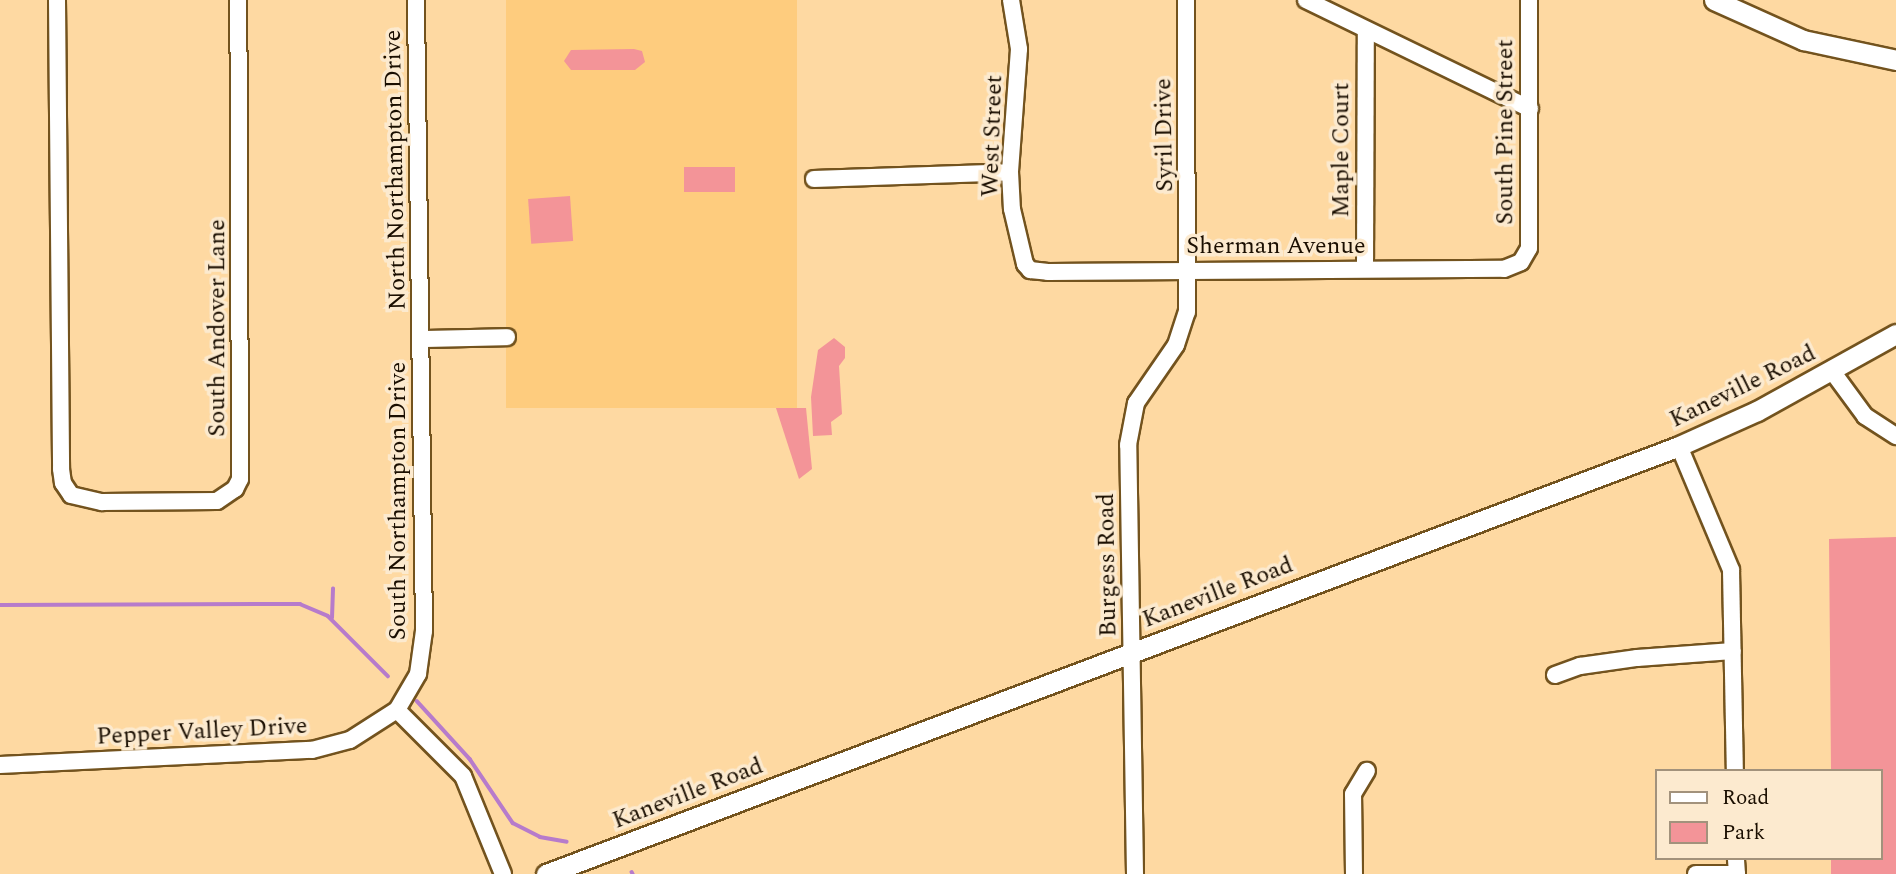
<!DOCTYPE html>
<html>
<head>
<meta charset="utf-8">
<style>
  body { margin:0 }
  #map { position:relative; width:1896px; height:874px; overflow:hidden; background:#fed9a2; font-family:Spectral,serif }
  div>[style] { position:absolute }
  .built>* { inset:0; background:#fecc7e; transform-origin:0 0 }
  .green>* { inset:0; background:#f39498; transform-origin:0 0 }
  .stream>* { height:3.5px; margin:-1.75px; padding:0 1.75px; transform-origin:1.75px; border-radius:1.75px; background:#b77bcb }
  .roads { filter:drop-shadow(2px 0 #73531e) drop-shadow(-2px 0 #73531e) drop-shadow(0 2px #73531e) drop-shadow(0 -2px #73531e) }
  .minor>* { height:16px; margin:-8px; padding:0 8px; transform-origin:8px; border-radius:8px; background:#fff }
  .major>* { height:19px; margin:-9.5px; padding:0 9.5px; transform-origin:9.5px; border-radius:9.5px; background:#fff }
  span { translate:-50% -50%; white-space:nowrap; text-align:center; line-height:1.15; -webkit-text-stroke:7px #fceacf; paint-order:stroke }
  .street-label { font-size:24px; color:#1a0e00 }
  .legend { position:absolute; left:1655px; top:769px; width:228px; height:91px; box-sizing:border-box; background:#fceacf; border:2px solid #a2927c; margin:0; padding:9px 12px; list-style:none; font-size:21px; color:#1a0e00 }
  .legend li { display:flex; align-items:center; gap:14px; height:35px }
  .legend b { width:35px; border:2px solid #a2927c }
</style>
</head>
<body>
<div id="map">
  <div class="built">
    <div style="left:506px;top:0;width:291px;height:408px"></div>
  </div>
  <div class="green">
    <div style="clip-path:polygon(634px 49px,642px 51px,645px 62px,635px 70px,571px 70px,564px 61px,571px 50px)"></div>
    <div style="left:684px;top:167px;width:51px;height:25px"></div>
    <div style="left:570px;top:196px;width:45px;height:42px;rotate:86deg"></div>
    <div style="clip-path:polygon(834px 338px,845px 347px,845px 358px,839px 366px,842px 414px,831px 422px,832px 435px,813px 436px,811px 397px,818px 350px)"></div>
    <div style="clip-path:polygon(776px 408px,806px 408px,812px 469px,799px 479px)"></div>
    <div style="clip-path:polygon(1896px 537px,1896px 874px,1831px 874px,1831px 858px,1880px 858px,1880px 771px,1831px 771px,1829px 539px)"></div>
  </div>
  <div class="stream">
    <div style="left:0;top:605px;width:300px;rotate:-0.2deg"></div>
    <div style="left:300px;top:604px;width:30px;rotate:23deg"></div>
    <div style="left:328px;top:616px;width:85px;rotate:45deg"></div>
    <div style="left:332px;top:618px;width:29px;rotate:-88deg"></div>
    <div style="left:417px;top:701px;width:79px;rotate:47.6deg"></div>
    <div style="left:470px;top:759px;width:77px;rotate:56.1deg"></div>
    <div style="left:513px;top:823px;width:30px;rotate:27deg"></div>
    <div style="left:540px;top:837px;width:27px;rotate:10deg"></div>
    <div style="left:632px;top:872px;width:2px;rotate:63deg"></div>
  </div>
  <div class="roads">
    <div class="minor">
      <div style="left:57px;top:0;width:469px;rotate:89.5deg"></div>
      <div style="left:61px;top:469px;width:14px;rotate:82deg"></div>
      <div style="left:63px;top:483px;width:14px;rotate:56deg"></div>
      <div style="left:71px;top:495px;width:32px;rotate:13deg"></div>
      <div style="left:102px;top:502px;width:115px;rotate:-0.5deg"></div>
      <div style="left:217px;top:501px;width:22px;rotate:-34deg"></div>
      <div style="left:235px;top:489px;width:11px;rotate:-63deg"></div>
      <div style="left:240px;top:479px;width:479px;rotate:-90.2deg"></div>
      <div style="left:1011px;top:0;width:50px;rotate:80.7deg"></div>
      <div style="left:1019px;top:49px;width:123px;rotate:94.2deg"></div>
      <div style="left:1010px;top:172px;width:37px;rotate:87deg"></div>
      <div style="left:1012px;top:209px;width:57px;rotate:76.7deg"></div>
      <div style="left:1025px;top:264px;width:8px;rotate:50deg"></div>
      <div style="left:1030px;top:270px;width:18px;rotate:6deg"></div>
      <div style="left:1048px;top:272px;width:456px;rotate:-0.4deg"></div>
      <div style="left:1504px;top:269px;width:18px;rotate:-22deg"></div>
      <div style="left:1521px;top:262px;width:16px;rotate:-60deg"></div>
      <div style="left:1529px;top:248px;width:248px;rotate:-90deg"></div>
      <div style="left:1306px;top:0;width:249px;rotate:25.9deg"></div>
      <div style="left:814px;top:179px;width:196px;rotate:-2deg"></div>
      <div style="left:1365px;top:269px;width:238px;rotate:-89.8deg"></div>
      <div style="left:422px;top:339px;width:85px;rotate:-1.3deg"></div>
      <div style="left:1832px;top:371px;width:56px;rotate:53.7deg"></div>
      <div style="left:1865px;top:416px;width:37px;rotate:33deg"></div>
      <div style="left:1679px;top:446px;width:134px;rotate:67.2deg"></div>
      <div style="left:1731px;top:570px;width:201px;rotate:88.9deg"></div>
      <div style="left:1555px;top:675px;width:27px;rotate:-20deg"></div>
      <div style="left:1580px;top:666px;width:58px;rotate:-8deg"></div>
      <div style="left:1637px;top:658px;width:96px;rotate:-4.2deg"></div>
      <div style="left:397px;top:710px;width:93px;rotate:45deg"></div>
      <div style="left:463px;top:776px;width:106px;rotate:67.8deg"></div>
      <div style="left:0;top:765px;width:312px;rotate:-2.8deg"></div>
      <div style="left:312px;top:750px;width:39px;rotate:-15deg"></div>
      <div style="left:350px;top:740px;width:56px;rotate:-32.6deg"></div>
      <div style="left:397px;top:710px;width:42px;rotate:-59.7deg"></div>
      <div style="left:418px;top:674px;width:43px;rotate:-82.1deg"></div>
      <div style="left:424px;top:631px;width:631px;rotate:-90.73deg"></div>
      <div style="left:1135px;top:874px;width:429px;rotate:-90.9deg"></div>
      <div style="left:1128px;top:445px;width:43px;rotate:-79.2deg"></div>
      <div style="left:1136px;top:403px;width:70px;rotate:-55.4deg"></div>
      <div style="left:1176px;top:345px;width:35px;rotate:-72deg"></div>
      <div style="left:1187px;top:312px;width:312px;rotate:-90.2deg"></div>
      <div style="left:1354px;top:874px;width:80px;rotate:-90.7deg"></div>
      <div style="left:1353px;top:794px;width:27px;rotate:-59deg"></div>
      <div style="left:1696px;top:874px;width:41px"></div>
      <div style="left:1737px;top:874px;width:16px;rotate:-94deg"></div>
    </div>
    <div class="major">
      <div style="left:1714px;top:0;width:98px;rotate:24.2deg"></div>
      <div style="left:1803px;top:40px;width:95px;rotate:12.1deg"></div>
      <div style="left:546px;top:874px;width:1211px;rotate:-20.69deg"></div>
      <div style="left:1679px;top:446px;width:85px;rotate:-24.2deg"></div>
      <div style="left:1757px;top:411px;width:159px;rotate:-29deg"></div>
    </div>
  </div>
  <div class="street-label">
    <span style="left:1506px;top:132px;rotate:-90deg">South Pine Street</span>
    <span style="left:1165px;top:135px;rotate:-91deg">Syril Drive</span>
    <span style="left:993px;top:136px;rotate:-88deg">West Street</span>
    <span style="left:1342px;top:150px;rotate:-90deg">Maple Court</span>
    <span style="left:396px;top:170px;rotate:-91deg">North Northampton Drive</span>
    <span style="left:1276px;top:247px">Sherman Avenue</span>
    <span style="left:218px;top:328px;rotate:-90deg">South Andover Lane</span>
    <span style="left:1743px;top:387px;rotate:-26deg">Kaneville Road</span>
    <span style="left:399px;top:501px;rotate:-90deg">South Northampton Drive</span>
    <span style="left:1108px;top:565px;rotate:-91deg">Burgess Road</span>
    <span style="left:1218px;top:593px;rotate:-21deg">Kaneville Road</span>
    <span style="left:202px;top:732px;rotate:-3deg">Pepper Valley Drive</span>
    <span style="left:688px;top:794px;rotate:-21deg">Kaneville Road</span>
  </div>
  <ul class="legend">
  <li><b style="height:9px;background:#fff"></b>Road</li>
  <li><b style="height:19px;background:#f39498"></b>Park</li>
  </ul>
</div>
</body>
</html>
